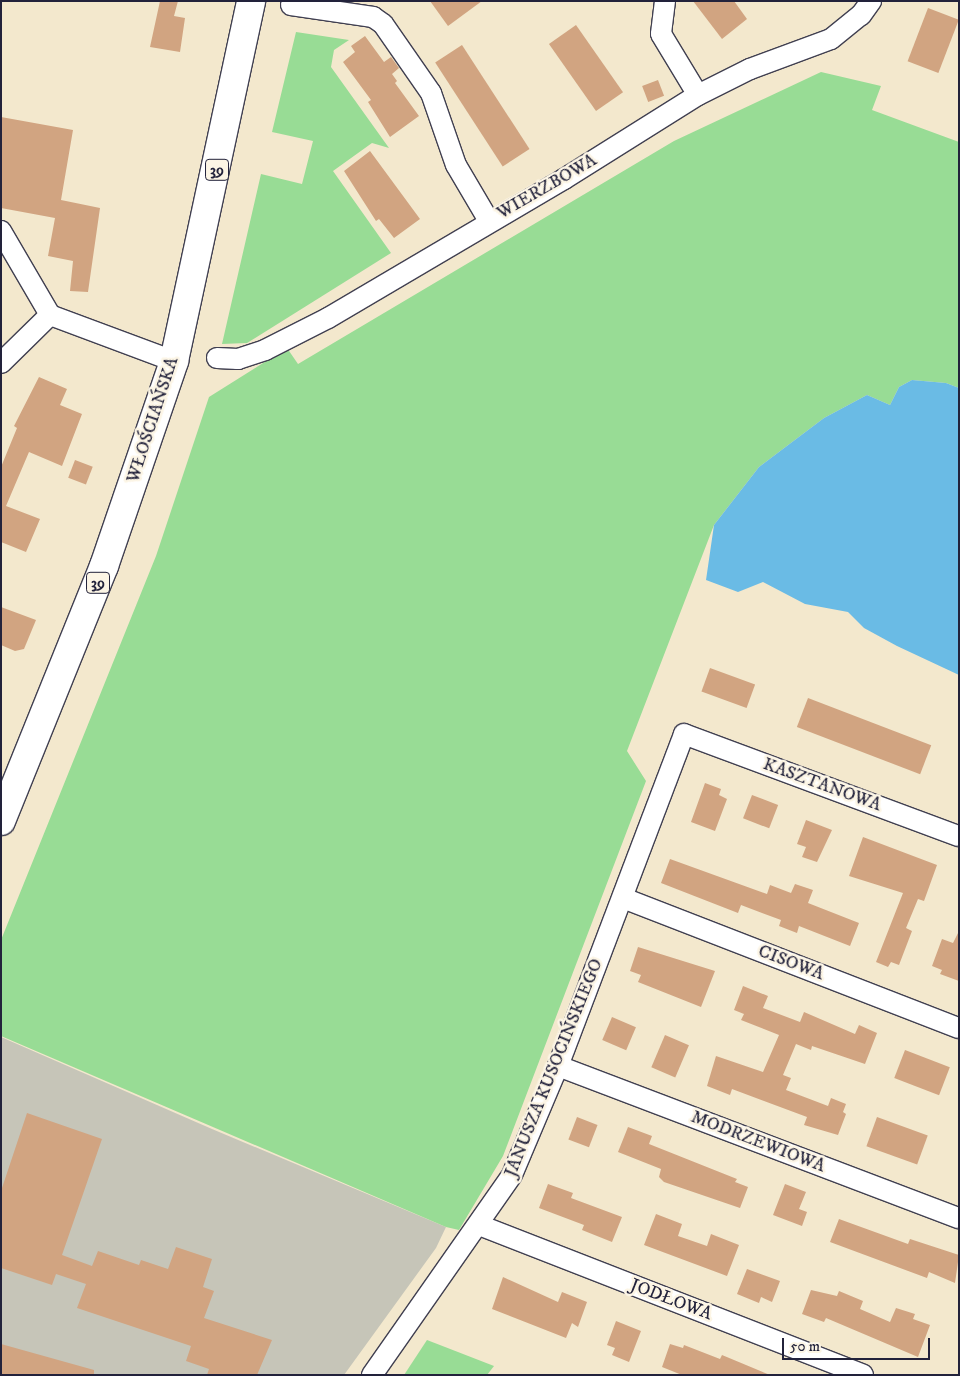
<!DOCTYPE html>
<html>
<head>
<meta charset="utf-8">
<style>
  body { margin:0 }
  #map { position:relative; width:960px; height:1376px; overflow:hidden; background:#f3e8cd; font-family:"IM FELL DW Pica",serif }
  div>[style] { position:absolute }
  .industrial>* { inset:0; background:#c6c5b8 }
  .green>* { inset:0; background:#98dc95 }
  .water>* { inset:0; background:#6abbe5 }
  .building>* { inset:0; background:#d1a481; transform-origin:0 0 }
  .roads { filter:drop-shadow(1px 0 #414051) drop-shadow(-1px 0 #414051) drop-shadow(0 1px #414051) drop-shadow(0 -1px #414051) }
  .street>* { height:20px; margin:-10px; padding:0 10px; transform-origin:10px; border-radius:10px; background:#fff }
  .primary>* { height:28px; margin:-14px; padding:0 14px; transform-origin:14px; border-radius:14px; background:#fff }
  span { translate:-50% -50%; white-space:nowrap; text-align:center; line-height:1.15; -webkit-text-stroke:5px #fcf5e5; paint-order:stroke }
  .shield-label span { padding:1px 4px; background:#fcf5e5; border:1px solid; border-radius:4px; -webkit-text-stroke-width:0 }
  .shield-label { font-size:16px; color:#22223b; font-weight:700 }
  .street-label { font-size:18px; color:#22223b }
  .frame { position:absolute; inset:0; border:2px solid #22223b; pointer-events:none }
  .scale { position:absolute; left:782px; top:1338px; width:148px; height:22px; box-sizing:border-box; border:2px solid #22223b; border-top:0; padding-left:6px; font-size:15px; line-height:18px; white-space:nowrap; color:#22223b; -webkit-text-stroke:4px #fcf5e5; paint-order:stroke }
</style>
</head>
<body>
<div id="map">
  <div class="industrial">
    <div style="clip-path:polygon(1px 1037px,212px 1129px,446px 1227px,436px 1248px,344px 1375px,1px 1375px)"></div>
  </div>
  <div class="green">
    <div style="clip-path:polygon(296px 32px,349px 40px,334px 50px,331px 67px,389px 148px,372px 143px,333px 171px,391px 253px,247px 343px,222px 344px,261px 174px,302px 184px,313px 141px,272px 132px)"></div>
    <div style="clip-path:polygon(821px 72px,881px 86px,872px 110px,959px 142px,959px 388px,946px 383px,912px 380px,899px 387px,890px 405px,867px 395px,824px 418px,759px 467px,714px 525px,627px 751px,646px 781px,503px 1156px,459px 1230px,446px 1227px,1px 1036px,1px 940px,156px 556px,209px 397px,287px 348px,298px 364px,674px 141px)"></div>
    <div style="clip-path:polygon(427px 1340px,494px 1366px,487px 1375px,404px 1375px)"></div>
  </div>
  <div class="water">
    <div style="clip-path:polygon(912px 380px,946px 383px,959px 388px,959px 675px,897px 646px,864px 628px,848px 612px,805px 604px,763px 582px,738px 592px,706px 580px,714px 525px,759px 467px,824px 418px,867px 395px,890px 405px,899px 387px)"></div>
  </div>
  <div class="building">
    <div style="clip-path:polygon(160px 1px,178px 1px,174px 16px,185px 18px,180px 52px,150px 47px)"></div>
    <div style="clip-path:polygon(430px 1px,482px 1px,448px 26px)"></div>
    <div style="clip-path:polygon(693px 1px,734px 1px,747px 19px,722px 39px)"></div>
    <div style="left:928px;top:8px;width:33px;height:57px;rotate:21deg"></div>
    <div style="left:576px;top:25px;width:82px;height:33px;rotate:55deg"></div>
    <div style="clip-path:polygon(365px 36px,384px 62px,391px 57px,399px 68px,392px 74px,397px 81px,395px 83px,419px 116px,390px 137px,368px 102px,371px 100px,343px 62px,355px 52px,351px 46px)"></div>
    <div style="left:462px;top:45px;width:124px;height:32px;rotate:57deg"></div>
    <div style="left:658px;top:80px;width:17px;height:17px;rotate:69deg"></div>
    <div style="clip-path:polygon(1px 117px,73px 130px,61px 200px,100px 208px,88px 292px,70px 291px,73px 261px,48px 256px,55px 218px,1px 208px)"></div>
    <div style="clip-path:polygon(370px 151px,420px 219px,394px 238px,379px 219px,376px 221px,344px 171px)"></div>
    <div style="clip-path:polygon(39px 377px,67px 389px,60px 405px,82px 414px,62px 466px,29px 452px,6px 506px,40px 519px,26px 552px,1px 542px,1px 467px,17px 428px,14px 426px)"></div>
    <div style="left:75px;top:460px;width:19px;height:19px;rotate:21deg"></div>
    <div style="clip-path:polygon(1px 607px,36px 620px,24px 649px,15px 651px,1px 645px)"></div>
    <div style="left:710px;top:668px;width:48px;height:25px;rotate:20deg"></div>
    <div style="left:808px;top:698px;width:132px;height:31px;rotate:21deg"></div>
    <div style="clip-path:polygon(705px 783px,721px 789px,719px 795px,727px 799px,715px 831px,691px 822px)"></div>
    <div style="left:752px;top:795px;width:28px;height:25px;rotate:21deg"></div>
    <div style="clip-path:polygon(806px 820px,832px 830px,817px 862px,802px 857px,806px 847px,797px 844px)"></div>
    <div style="clip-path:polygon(863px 837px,937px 865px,924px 901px,918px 899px,906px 928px,912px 931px,899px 965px,891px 962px,888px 967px,876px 962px,903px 893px,849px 876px)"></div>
    <div style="clip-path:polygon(670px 859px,767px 894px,770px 885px,791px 893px,795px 884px,813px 890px,808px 903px,859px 923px,850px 946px,799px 926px,797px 933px,779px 926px,781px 920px,741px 905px,738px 913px,661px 883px)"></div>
    <div style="clip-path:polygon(959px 931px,959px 981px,940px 974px,942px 970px,932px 966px,942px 939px,953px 943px)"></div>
    <div style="clip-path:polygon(638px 947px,715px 971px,701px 1007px,638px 982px,641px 975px,630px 971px)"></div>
    <div style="clip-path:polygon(743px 986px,768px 996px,763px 1008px,800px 1022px,804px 1012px,855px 1034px,859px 1025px,877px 1033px,865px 1064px,812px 1046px,811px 1050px,796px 1044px,783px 1075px,791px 1078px,786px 1090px,828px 1106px,831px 1098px,846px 1104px,843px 1112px,846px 1114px,838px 1135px,804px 1125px,807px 1117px,732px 1089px,730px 1095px,707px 1086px,716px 1056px,763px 1072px,779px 1035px,741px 1020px,744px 1014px,734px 1010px)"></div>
    <div style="left:612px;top:1017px;width:26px;height:25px;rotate:23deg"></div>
    <div style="left:665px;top:1035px;width:26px;height:35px;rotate:23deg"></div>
    <div style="left:905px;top:1050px;width:48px;height:30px;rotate:21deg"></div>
    <div style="clip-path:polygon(27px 1113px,102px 1139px,62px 1255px,92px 1266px,98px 1251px,139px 1265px,141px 1260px,168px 1269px,176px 1247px,212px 1259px,203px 1287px,214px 1291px,204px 1318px,272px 1340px,257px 1375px,207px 1375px,209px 1369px,186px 1361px,191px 1346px,77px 1308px,86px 1284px,56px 1274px,52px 1285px,1px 1268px,1px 1191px)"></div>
    <div style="left:577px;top:1117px;width:22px;height:24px;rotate:21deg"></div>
    <div style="left:877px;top:1117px;width:54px;height:31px;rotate:20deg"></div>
    <div style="clip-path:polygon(628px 1127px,652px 1136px,649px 1144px,737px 1179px,735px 1182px,748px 1187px,740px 1208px,664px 1182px,659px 1177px,661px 1169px,618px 1152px)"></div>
    <div style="clip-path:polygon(548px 1184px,573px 1193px,571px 1198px,622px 1217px,612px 1242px,582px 1230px,584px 1225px,539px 1208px)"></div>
    <div style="clip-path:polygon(785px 1184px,806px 1192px,799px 1209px,807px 1212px,802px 1226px,773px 1215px)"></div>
    <div style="clip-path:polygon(656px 1214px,682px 1224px,678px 1236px,707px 1246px,711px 1234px,739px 1245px,727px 1276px,644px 1245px)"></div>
    <div style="clip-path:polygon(839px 1219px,908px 1244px,910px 1239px,959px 1255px,955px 1283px,929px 1272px,927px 1278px,830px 1242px)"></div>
    <div style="clip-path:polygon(747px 1269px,780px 1281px,772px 1302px,761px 1297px,759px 1303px,737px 1294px)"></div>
    <div style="clip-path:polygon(503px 1277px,558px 1302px,562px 1292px,587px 1302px,578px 1327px,572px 1323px,566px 1338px,492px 1309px)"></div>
    <div style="clip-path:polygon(811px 1290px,837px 1296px,839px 1291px,863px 1301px,860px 1309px,890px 1322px,896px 1308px,915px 1314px,913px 1319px,930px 1325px,918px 1357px,826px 1318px,824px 1322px,802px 1314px)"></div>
    <div style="clip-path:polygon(616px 1321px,641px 1331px,629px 1362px,612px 1355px,615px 1348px,607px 1345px)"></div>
    <div style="clip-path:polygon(1px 1344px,94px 1370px,94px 1375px,1px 1375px)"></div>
    <div style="clip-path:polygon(670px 1344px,683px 1348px,684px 1345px,720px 1359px,722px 1355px,770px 1375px,682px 1375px,662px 1367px)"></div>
  </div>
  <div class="roads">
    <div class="street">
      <div style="left:665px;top:1px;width:33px;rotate:97deg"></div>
      <div style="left:661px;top:34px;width:71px;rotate:58.8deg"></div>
      <div style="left:291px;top:5px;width:83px;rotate:8.3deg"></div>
      <div style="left:373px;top:17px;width:12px;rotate:35deg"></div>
      <div style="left:383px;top:24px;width:84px;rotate:55.2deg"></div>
      <div style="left:431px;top:93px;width:76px;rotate:70.9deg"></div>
      <div style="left:456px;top:165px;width:65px;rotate:59.5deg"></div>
      <div style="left:1px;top:231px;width:97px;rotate:59.7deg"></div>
      <div style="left:217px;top:358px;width:21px;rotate:3deg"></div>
      <div style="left:238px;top:359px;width:28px;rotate:-18deg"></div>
      <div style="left:265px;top:350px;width:71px;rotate:-26.9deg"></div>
      <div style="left:328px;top:318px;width:274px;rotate:-30.5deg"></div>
      <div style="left:564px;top:179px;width:158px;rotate:-32.1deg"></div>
      <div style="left:698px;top:95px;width:58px;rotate:-26.6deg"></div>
      <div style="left:750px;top:69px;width:86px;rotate:-20.3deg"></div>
      <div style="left:831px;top:39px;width:38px;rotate:-39deg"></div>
      <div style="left:861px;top:15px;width:17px;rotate:-54deg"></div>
      <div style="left:1px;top:363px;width:69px;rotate:-44.4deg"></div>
      <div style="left:50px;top:315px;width:132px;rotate:20.4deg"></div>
      <div style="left:623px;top:898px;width:360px;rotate:21.2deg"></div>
      <div style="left:558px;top:1066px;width:429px;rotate:20.8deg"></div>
      <div style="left:479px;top:1225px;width:412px;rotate:21.3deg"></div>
      <div style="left:372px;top:1375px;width:244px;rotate:-55deg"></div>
      <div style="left:512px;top:1175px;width:118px;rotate:-67.1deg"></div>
      <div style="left:558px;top:1066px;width:355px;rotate:-69.2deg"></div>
      <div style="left:684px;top:734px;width:293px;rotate:20.4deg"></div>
    </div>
    <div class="primary">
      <div style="left:1px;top:821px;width:275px;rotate:-68deg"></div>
      <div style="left:104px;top:566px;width:217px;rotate:-71.1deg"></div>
      <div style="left:174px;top:361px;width:368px;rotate:-77.9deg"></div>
    </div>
  </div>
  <div class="shield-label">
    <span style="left:217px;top:170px">39</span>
    <span style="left:98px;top:583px">39</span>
  </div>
  <div class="street-label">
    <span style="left:547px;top:187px;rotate:-30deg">WIERZBOWA</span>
    <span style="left:153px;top:420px;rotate:-72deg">WŁOŚCIAŃSKA</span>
    <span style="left:822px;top:785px;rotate:20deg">KASZTANOWA</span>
    <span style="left:791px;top:963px;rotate:21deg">CISOWA</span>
    <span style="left:554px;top:1068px;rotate:-68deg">JANUSZA KUSOCIŃSKIEGO</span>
    <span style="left:758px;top:1142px;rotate:21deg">MODRZEWIOWA</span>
    <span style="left:671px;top:1300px;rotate:21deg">JODŁOWA</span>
  </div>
  <div class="frame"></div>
  <div class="scale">50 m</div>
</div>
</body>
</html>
